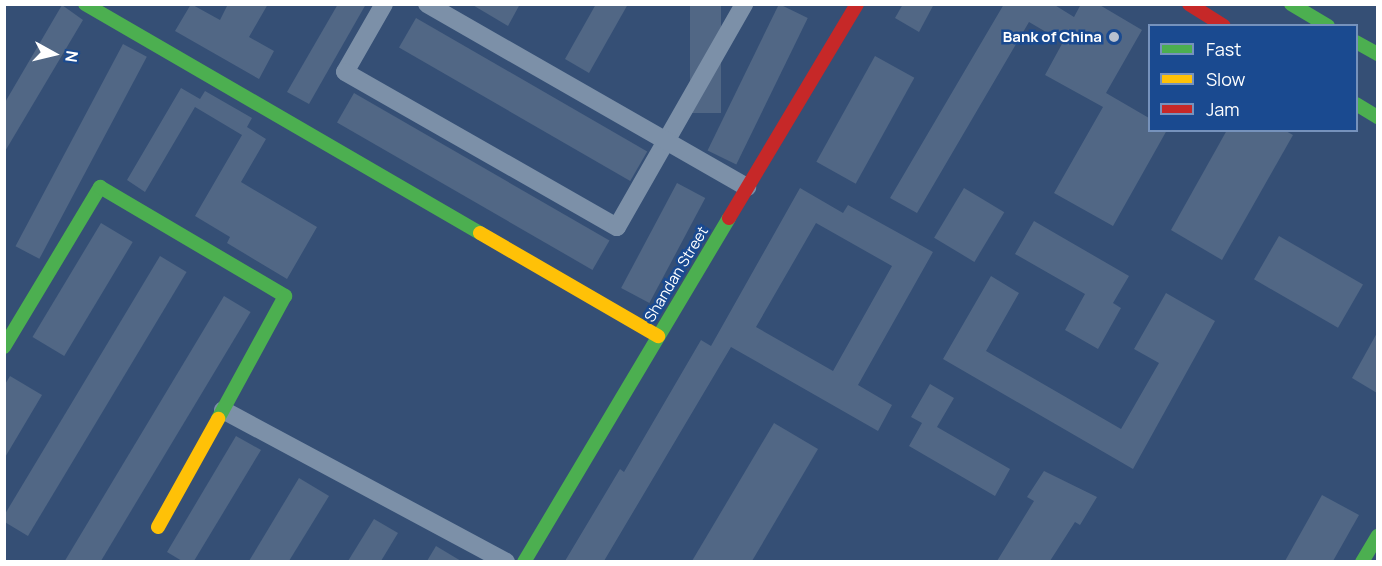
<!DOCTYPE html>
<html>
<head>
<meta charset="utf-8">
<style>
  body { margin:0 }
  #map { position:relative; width:1382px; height:566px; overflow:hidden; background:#354f75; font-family:Manrope,sans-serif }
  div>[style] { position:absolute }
  .building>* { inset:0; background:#516785; transform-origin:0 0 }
  .street>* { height:18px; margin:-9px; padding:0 9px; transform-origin:9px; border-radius:9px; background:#7c90a8 }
  .fast>* { height:14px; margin:-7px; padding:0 7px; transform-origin:7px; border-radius:7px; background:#4caf50 }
  .slow>* { height:14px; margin:-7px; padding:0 7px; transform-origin:7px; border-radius:7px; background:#ffc107 }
  .jam>* { height:14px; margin:-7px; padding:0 7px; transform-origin:7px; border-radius:7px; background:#c62828 }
  .dots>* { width:16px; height:16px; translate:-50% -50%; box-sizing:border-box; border:3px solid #1a4a90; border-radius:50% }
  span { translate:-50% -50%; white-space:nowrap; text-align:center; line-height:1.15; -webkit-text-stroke:5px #1a4a90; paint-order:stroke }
  .poi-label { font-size:15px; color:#fff; font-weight:700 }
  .right { translate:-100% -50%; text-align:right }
  .street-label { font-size:15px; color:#fff }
  .frame { position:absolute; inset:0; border:6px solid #fff; pointer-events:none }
  .legend { position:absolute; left:1148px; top:24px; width:210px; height:108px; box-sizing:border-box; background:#1a4a90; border:2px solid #7692bc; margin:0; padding:8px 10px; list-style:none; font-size:18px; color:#fff }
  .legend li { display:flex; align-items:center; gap:12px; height:30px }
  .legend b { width:30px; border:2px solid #7692bc }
  .north { position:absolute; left:24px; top:24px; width:60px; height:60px; -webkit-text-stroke:4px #1a4a90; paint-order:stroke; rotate:98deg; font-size:16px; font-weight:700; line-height:24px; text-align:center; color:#fff }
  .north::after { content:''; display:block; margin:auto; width:21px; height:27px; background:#fff; clip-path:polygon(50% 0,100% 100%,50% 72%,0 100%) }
</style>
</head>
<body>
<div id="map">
  <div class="building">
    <div style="clip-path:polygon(191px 4px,220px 20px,228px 4px,268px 4px,249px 37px,274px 51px,259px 79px,175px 31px)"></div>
    <div style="clip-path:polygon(338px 4px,366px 4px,309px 104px,287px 92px)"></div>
    <div style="clip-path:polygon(471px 4px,520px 4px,508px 26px)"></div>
    <div style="clip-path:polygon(596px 4px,628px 4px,589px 73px,565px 59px)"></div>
    <div style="left:690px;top:4px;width:31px;height:109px"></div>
    <div style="left:779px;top:4px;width:32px;height:163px;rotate:26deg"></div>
    <div style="clip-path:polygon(903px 4px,934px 4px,919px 32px,895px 18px)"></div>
    <div style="clip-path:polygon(1004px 4px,1053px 4px,1074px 17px,1081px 4px,1098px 4px,1142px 30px,1106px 93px,1149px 118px,1149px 130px,1167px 130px,1113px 226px,1054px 193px,1103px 107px,1045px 75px,1063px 42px,1029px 22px,917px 213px,890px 198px)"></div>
    <div style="clip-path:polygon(62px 5px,83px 20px,4px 153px,4px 104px)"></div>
    <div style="left:416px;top:18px;width:267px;height:34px;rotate:30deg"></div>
    <div style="left:123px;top:44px;width:27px;height:229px;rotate:28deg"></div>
    <div style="left:875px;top:56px;width:45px;height:121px;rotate:29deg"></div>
    <div style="clip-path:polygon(181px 88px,200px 99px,205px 91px,252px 118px,247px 127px,266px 139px,241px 182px,317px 227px,287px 279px,227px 243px,230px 237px,195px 216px,242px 135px,195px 107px,145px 192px,127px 180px)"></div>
    <div style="left:354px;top:93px;width:295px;height:34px;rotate:30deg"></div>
    <div style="clip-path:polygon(1227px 130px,1284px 130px,1293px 135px,1222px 260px,1171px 230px)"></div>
    <div style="left:677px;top:183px;width:32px;height:119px;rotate:28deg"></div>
    <div style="clip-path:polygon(evenodd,800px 188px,843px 213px,848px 205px,933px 252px,858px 385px,892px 405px,878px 431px,731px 347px,604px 561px,565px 561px,620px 469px,624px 472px,701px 340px,711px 346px,800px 188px,816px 223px,892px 266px,833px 371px,756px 327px,816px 223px)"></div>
    <div style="left:964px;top:188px;width:47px;height:58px;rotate:31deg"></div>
    <div style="clip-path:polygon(1034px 221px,1129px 276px,1113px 303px,1121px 308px,1098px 349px,1065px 330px,1085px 294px,1015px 254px)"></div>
    <div style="left:101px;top:223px;width:37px;height:133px;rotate:31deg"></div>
    <div style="left:1279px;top:236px;width:97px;height:50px;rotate:30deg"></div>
    <div style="left:160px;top:256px;width:31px;height:308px;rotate:31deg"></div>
    <div style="clip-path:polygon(991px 276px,1019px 293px,986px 351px,1121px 429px,1159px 363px,1134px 349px,1166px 293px,1215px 321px,1133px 469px,943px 359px)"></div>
    <div style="left:224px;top:296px;width:31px;height:308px;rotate:31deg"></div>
    <div style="clip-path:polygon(1377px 333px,1377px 393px,1352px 378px)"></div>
    <div style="clip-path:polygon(10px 376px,42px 395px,4px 459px,4px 386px)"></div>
    <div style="clip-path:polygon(930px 384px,954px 398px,937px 427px,1010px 469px,995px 496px,909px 446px,922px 423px,911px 417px)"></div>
    <div style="clip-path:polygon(774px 423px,818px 449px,752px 561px,692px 561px)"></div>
    <div style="clip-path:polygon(236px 436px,261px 450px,194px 561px,182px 561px,167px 552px)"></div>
    <div style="clip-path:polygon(1044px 471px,1097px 497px,1080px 525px,1075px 522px,1050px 561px,997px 561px,1034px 501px,1027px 497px)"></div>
    <div style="clip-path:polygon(299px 478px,329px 496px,289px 561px,249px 561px)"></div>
    <div style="clip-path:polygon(1322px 495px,1359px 515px,1333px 561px,1285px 561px)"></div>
    <div style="clip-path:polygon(374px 519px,398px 533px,381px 561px,348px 561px)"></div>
    <div style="clip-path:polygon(436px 546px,461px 561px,427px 561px)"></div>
  </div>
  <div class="street">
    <div style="left:384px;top:4px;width:78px;rotate:119.8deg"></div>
    <div style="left:345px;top:72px;width:313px;rotate:29.7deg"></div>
    <div style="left:617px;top:227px;width:257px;rotate:-60.3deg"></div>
    <div style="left:427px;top:4px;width:369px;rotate:29.8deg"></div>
    <div style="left:223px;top:410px;width:321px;rotate:28.2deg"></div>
  </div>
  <div class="fast">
    <div style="left:85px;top:4px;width:457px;rotate:30.1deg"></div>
    <div style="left:1291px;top:4px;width:43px;rotate:30.7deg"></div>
    <div style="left:1356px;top:42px;width:25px;rotate:29deg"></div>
    <div style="left:1356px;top:104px;width:26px;rotate:31deg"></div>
    <div style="left:4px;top:347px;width:187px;rotate:-59deg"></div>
    <div style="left:100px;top:187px;width:215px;rotate:30.5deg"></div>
    <div style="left:285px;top:296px;width:140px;rotate:118.6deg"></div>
    <div style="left:524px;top:562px;width:400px;rotate:-59.2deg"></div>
    <div style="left:1362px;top:562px;width:31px;rotate:-59deg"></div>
  </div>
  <div class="slow">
    <div style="left:480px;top:233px;width:206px;rotate:30.1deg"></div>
    <div style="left:158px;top:527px;width:124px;rotate:-60.9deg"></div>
  </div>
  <div class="jam">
    <div style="left:1189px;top:4px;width:41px;rotate:32.2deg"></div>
    <div style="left:729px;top:218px;width:249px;rotate:-59.1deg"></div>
  </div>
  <div class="dots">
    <div style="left:1114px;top:37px;background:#b8c1cf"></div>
  </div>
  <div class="poi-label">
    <span class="right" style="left:1102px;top:37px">Bank of China</span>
  </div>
  <div class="street-label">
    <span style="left:676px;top:274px;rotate:-59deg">Shandan Street</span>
  </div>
  <div class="frame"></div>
  <ul class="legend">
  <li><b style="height:8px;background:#4caf50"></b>Fast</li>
  <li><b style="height:8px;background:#ffc107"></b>Slow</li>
  <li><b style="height:8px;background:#c62828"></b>Jam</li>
  </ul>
  <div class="north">N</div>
</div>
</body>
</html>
